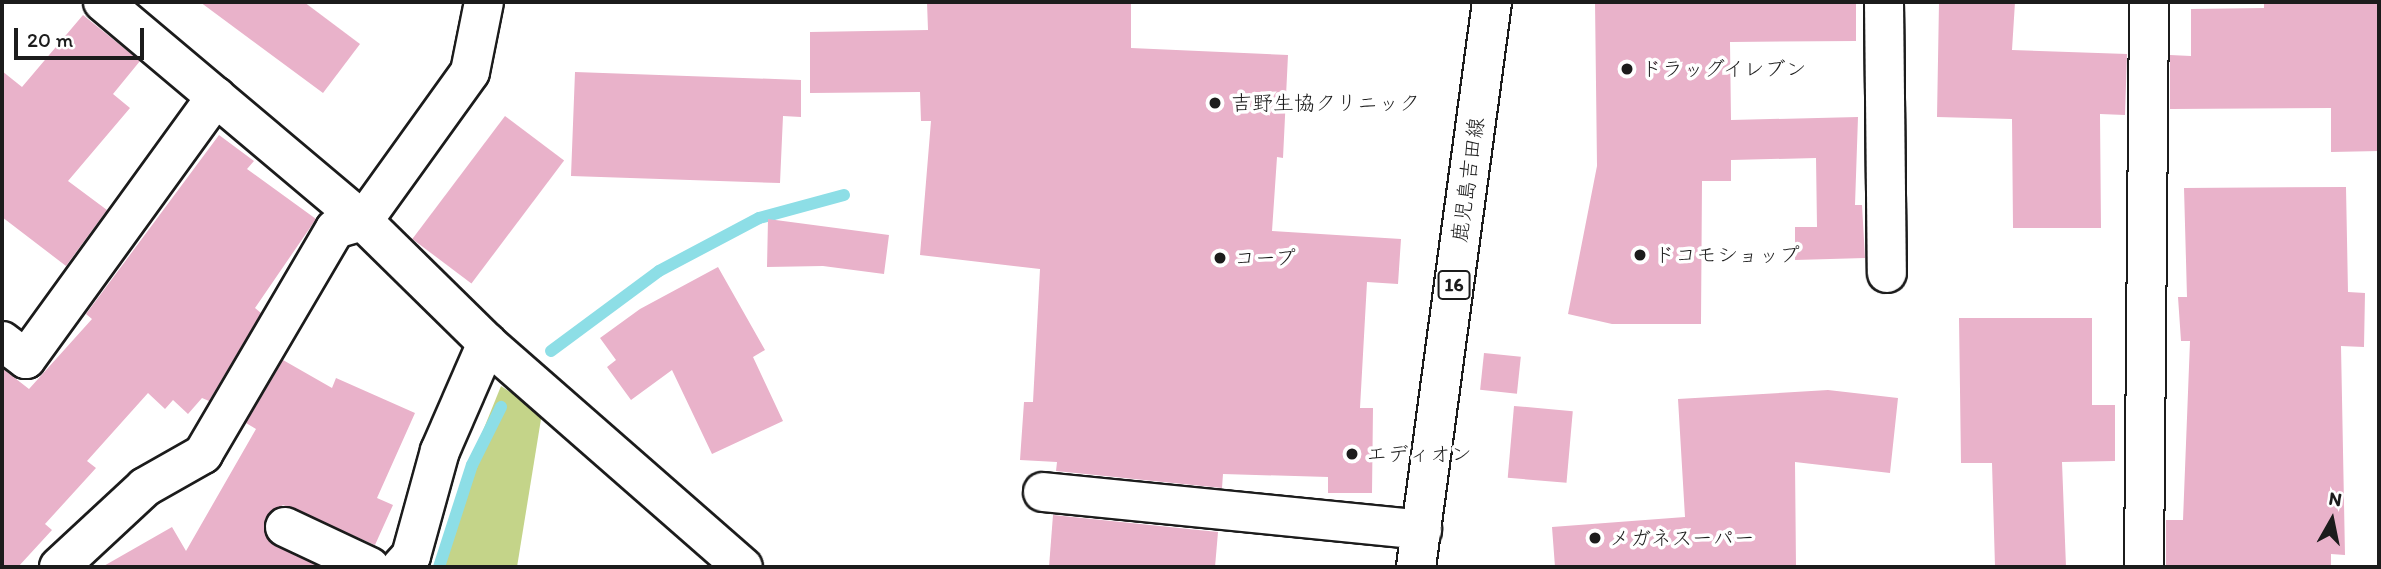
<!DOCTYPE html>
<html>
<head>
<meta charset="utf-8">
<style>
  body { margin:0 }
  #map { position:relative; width:2381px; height:569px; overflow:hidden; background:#fff; font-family:Itim,"Klee One",sans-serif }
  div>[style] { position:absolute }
  .green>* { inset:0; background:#c4d489 }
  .stream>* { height:12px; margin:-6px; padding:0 6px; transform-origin:6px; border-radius:6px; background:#8ddee6 }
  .building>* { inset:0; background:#e9b2ca; transform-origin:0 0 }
  .roads { filter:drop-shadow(2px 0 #1c1c1c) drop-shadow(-2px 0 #1c1c1c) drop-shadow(0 2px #1c1c1c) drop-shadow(0 -2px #1c1c1c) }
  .minor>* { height:38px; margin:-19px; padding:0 19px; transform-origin:19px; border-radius:19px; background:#fff }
  .major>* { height:38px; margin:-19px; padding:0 19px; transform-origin:19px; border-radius:19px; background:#fff }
  .dots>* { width:19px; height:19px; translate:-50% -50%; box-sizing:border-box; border:4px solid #fff; border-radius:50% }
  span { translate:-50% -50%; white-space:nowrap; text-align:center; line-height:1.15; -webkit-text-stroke:7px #fff; paint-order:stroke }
  .shield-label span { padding:2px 5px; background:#fff; border:2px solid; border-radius:5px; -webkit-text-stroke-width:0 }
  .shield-label { font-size:19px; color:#1c1c1c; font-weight:700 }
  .poi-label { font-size:21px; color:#1c1c1c }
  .left { translate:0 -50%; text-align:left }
  .street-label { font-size:21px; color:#1c1c1c }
  .frame { position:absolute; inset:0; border:4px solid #1c1c1c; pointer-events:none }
  .north { position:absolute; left:2297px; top:485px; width:70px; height:70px; -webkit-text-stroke:5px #fff; paint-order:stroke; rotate:9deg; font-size:19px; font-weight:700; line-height:28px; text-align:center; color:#1c1c1c }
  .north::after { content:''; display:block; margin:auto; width:24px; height:32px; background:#1c1c1c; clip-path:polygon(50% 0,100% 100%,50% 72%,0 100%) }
  .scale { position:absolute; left:14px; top:28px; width:130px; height:32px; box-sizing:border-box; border:4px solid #1c1c1c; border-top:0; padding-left:9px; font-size:21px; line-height:24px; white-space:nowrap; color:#1c1c1c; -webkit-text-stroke:5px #fff; paint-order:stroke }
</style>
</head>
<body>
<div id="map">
  <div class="green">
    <div style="clip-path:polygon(501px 386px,542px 413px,517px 567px,436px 567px,457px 495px)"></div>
  </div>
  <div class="stream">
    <div style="left:551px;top:351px;width:134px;rotate:-36.5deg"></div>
    <div style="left:659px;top:271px;width:113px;rotate:-27.9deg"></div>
    <div style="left:759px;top:218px;width:88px;rotate:-15.1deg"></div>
    <div style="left:439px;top:567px;width:107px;rotate:-72.1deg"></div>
    <div style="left:472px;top:465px;width:65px;rotate:-63.4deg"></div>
  </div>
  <div class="building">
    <div style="clip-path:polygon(200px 2px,304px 2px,360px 44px,323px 93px)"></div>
    <div style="clip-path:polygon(927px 2px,1131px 2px,1131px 48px,1288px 55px,1283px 158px,1277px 157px,1272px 231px,1401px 239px,1398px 284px,1367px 282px,1360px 408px,1373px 408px,1372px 493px,1328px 493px,1328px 477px,1223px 474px,1222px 488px,1056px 471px,1057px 462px,1020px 460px,1024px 402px,1033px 402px,1040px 269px,920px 255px,931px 121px,921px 121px,920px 92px,810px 93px,810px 32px,928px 30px)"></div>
    <div style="clip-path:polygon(1595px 2px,1856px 2px,1856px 41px,1730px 42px,1731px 120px,1858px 117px,1855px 205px,1862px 205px,1865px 258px,1795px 260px,1795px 227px,1817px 227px,1816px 158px,1731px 160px,1731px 181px,1702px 181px,1701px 324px,1612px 324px,1568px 314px,1597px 166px)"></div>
    <div style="clip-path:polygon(1939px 2px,2015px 2px,2012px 50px,2127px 54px,2125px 115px,2100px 114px,2101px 228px,2013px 228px,2012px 119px,1937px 117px)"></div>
    <div style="clip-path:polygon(2264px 2px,2379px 2px,2379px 151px,2331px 152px,2331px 108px,2170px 109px,2170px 55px,2191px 56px,2191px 9px,2264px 8px)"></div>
    <div style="clip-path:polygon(83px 15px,140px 61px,113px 94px,130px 108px,68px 181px,107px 210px,66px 266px,2px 217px,2px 71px,22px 87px)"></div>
    <div style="clip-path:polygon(575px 72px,801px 80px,801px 117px,783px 116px,780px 183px,571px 176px)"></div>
    <div style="left:505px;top:116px;width:74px;height:154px;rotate:37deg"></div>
    <div style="clip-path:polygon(219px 135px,254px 161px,247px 169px,316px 219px,255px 308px,261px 313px,209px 401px,202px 398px,188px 414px,173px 400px,165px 409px,148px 393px,87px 461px,96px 468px,45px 524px,52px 530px,18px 567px,2px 567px,2px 368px,29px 389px,92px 319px,86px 314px)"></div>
    <div style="clip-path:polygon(2346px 187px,2348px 292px,2365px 293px,2364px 347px,2341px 346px,2345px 555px,2331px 554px,2331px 567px,2166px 567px,2166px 520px,2183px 520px,2190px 341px,2181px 341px,2178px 297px,2187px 297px,2184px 188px)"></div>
    <div style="clip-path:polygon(768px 219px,889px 235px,884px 274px,823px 266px,767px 267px)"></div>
    <div style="clip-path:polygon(718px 267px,765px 350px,753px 357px,783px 421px,712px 454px,672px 370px,631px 400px,607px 367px,616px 360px,600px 338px,640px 309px)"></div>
    <div style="clip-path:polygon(1959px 318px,2092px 318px,2092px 405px,2115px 405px,2115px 461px,2062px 462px,2066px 567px,1995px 567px,1992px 463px,1961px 463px)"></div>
    <div style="left:1484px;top:353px;width:37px;height:37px;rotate:6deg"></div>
    <div style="clip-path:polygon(283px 360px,332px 388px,336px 378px,415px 413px,377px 498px,393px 505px,375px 545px,283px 505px,265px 518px,267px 539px,319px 567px,102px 567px,172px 527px,186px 551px,256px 429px,246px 423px)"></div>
    <div style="clip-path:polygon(1828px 390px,1898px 398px,1890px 473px,1795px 462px,1796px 567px,1555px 567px,1552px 527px,1685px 517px,1678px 399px)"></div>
    <div style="left:1514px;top:406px;width:59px;height:72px;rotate:5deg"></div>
    <div style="clip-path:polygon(1053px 515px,1218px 532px,1215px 567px,1049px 567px)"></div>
  </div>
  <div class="roads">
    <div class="minor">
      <div style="left:103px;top:2px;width:340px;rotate:40.1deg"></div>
      <div style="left:363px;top:221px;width:174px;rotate:44.5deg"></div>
      <div style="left:487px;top:343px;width:340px;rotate:41.2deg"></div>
      <div style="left:1884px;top:2px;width:271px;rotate:89.4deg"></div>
      <div style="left:2px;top:341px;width:30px;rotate:37deg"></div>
      <div style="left:26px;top:359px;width:324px;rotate:-54.1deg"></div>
      <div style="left:1043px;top:492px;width:381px;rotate:5.7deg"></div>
      <div style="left:285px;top:527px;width:94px;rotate:25.2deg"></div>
      <div style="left:59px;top:567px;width:117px;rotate:-42.9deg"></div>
      <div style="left:145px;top:487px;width:67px;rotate:-29.6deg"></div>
      <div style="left:203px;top:454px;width:261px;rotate:-59.6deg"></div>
      <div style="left:335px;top:229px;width:29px;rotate:-16deg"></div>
      <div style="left:363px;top:221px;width:183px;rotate:-54.3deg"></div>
      <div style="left:470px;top:72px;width:71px;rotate:-78.7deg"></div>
      <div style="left:401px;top:567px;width:15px;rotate:-48deg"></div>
      <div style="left:411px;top:556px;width:109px;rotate:-74.6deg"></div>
      <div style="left:440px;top:451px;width:118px;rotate:-66.5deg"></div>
      <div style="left:2144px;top:567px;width:565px;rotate:-89.49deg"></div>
    </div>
    <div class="major">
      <div style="left:1416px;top:567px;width:570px;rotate:-82.34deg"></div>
    </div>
  </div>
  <div class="dots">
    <div style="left:1627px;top:69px;background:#1c1c1c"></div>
    <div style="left:1215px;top:103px;background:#1c1c1c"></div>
    <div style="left:1640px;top:255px;background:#1c1c1c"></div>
    <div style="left:1220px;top:258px;background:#1c1c1c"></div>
    <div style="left:1352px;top:454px;background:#1c1c1c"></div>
    <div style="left:1595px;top:538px;background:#1c1c1c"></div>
  </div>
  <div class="shield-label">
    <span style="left:1454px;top:285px">16</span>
  </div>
  <div class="poi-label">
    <span class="left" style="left:1641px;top:69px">ドラッグイレブン</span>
    <span class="left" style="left:1231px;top:103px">吉野生協クリニック</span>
    <span class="left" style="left:1654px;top:255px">ドコモショップ</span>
    <span class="left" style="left:1234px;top:258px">コープ</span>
    <span class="left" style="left:1366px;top:454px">エディオン</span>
    <span class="left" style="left:1609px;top:538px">メガネスーパー</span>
  </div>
  <div class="street-label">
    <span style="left:1468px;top:180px;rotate:-82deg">鹿児島吉田線</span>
  </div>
  <div class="frame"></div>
  <div class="north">N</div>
  <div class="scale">20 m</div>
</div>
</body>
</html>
